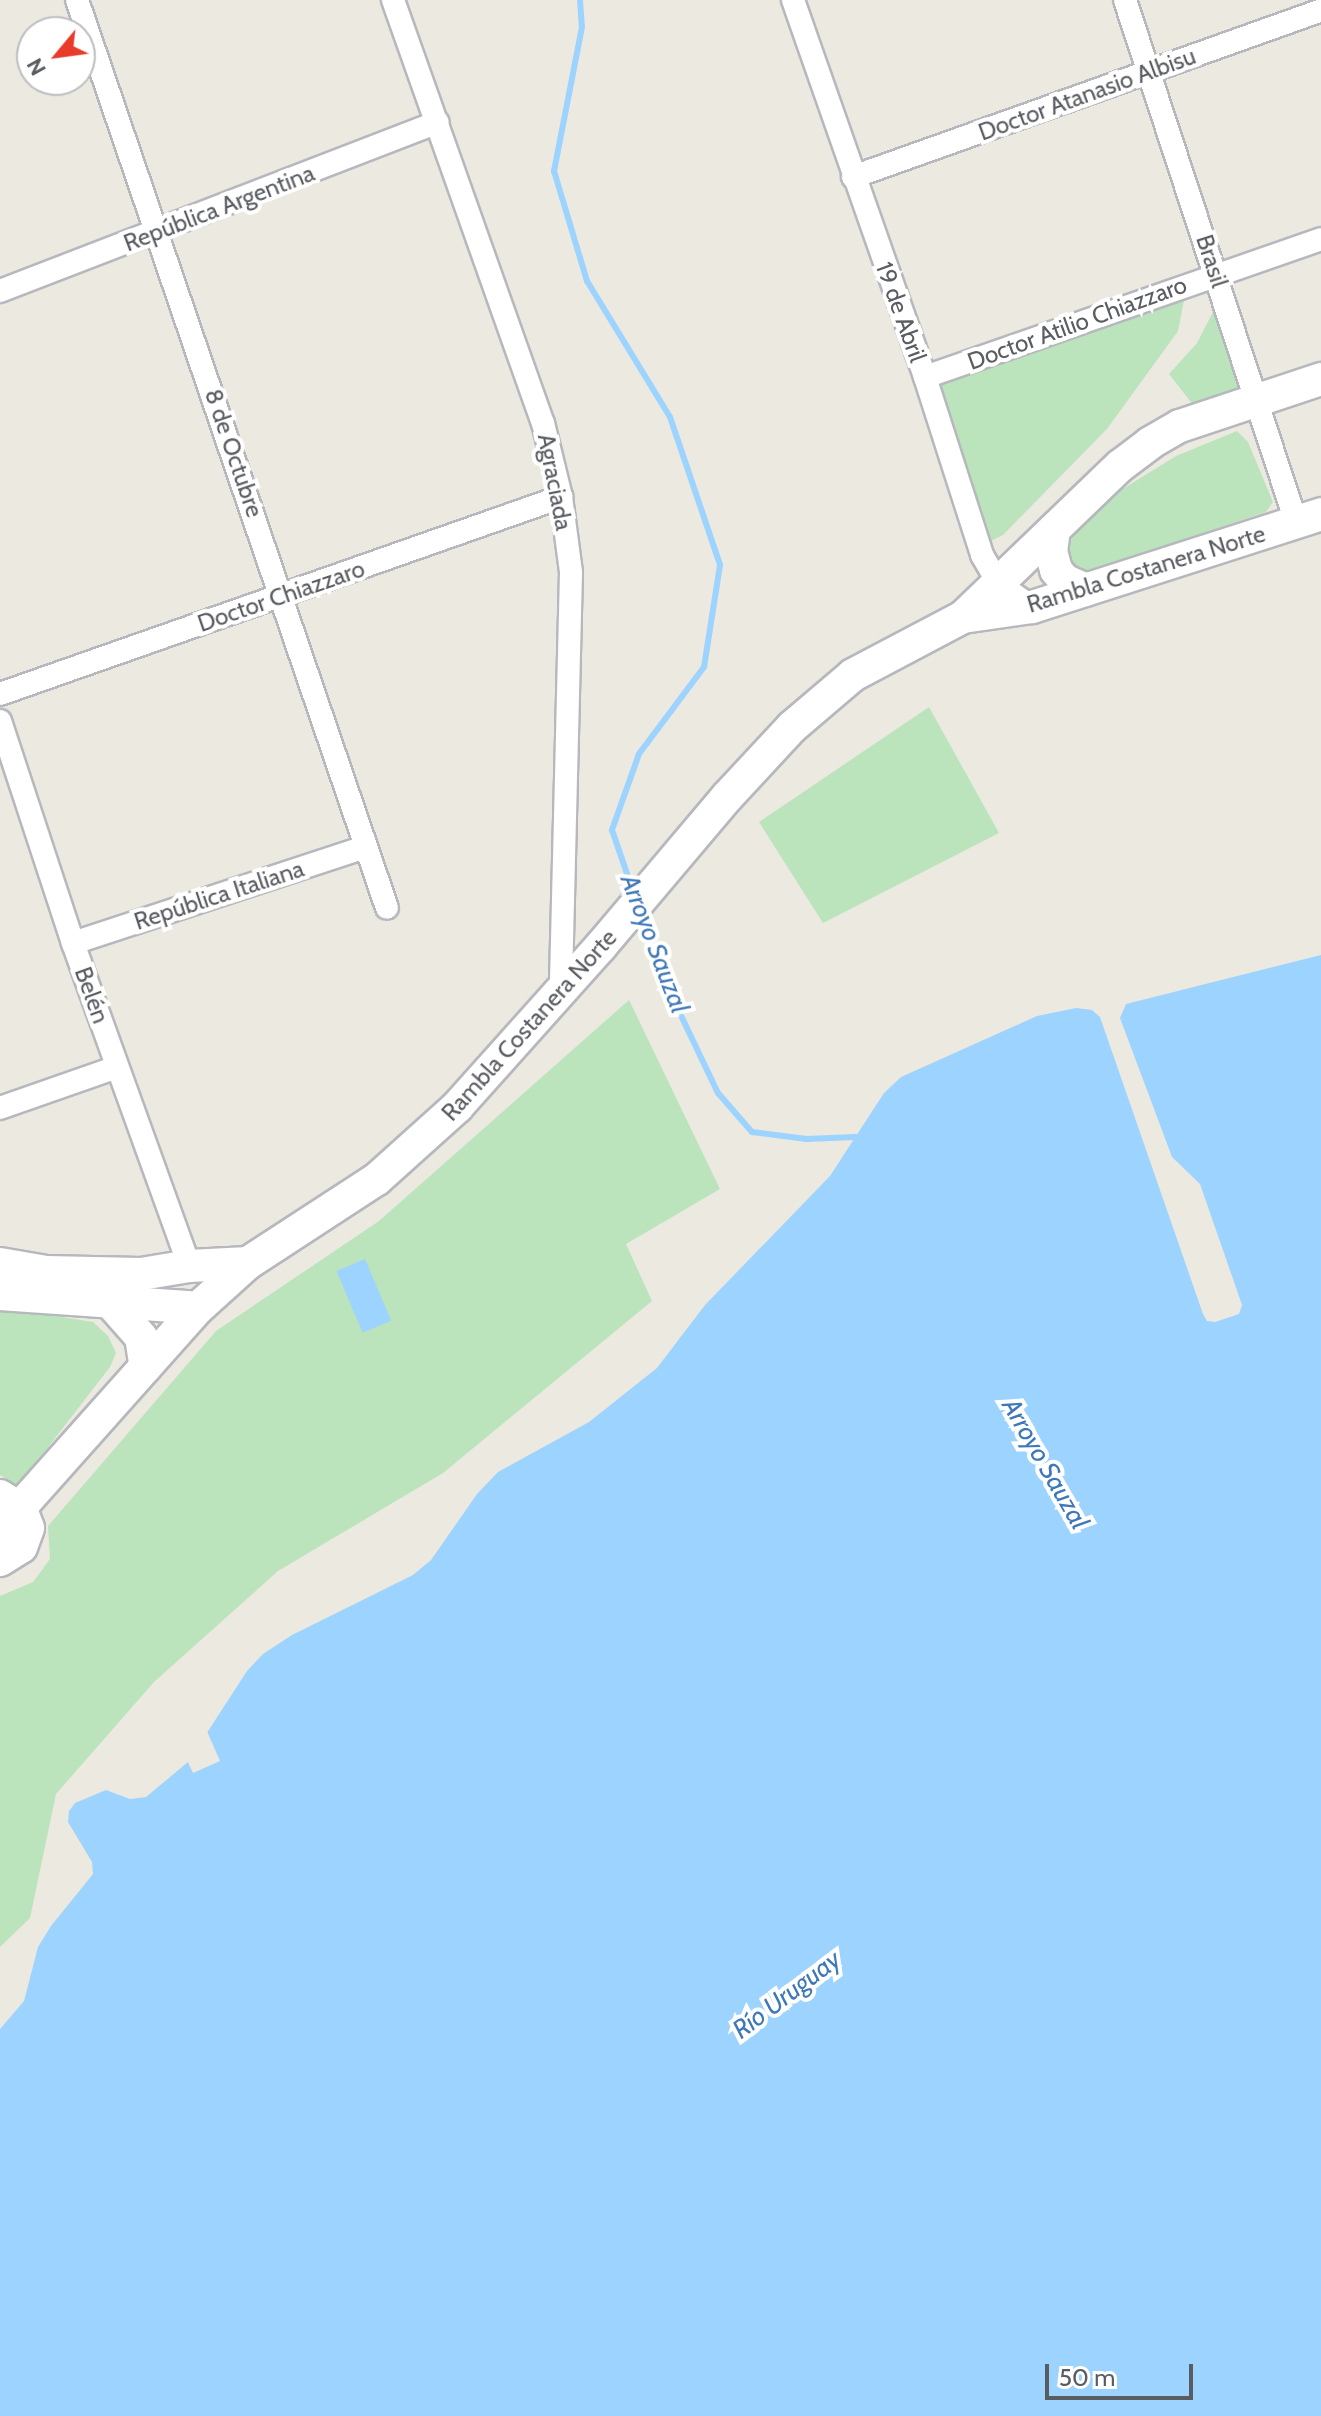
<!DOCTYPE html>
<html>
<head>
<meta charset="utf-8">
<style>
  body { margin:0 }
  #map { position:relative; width:1321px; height:2416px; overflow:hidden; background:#ece9e0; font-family:Cabin,sans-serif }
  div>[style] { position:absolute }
  .green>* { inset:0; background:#bbe4bc }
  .water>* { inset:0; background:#9dd3ff; transform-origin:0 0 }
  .pier>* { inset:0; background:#ece9e0 }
  .stream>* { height:6px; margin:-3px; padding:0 3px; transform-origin:3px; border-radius:3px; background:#9dd3ff }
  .roads { filter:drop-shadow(2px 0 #b6b8bd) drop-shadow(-2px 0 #b6b8bd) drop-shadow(0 2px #b6b8bd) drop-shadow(0 -2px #b6b8bd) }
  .street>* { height:22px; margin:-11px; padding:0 11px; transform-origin:11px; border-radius:11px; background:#fff }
  .secondary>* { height:32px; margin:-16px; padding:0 16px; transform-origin:16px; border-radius:16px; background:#fff }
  span { translate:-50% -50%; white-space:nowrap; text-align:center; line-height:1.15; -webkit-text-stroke:8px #fff; paint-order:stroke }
  .street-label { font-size:24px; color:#595c61 }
  .water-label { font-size:26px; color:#3e78b8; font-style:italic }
  .north { position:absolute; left:16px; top:16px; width:80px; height:80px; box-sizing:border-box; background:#fff; border:2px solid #bdbec0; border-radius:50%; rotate:241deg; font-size:22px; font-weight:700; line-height:32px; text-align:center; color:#595c61 }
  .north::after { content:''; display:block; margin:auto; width:28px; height:36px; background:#e83b29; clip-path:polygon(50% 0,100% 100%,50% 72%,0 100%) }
  .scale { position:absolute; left:1045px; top:2364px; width:148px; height:36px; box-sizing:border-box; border:4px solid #595c61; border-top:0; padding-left:10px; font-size:24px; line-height:28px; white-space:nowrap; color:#595c61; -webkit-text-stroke:6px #fff; paint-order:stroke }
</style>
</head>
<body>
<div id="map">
  <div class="green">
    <div style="clip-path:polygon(1185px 295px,1178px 331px,1107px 429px,1003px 535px,987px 543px,938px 385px)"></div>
    <div style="clip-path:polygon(1213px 312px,1242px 391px,1194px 406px,1169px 374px,1197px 343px)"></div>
    <div style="clip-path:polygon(1237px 431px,1248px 442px,1273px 502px,1266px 512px,1087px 572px,1078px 573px,1065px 565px,1063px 550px,1100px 503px,1176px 456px)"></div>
    <div style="clip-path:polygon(929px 707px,999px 833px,823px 923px,759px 822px)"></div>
    <div style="clip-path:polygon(629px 1000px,720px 1189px,626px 1244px,652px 1301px,443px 1473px,278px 1571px,154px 1682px,56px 1794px,30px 1918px,0 1947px,0 1596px,33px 1582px,50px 1559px,48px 1526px,216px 1331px,379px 1221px)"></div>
    <div style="clip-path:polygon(0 1307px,93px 1322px,108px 1336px,116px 1353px,110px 1367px,18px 1486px,0 1475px)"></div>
  </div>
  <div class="water">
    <div style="clip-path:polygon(1321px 955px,1321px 2416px,0 2416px,0 2029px,24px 2001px,38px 1947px,51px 1926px,93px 1874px,92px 1862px,68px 1822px,69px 1811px,75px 1803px,106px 1790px,130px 1799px,146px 1797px,188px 1762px,247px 1671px,263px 1654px,292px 1635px,413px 1575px,431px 1560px,477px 1494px,498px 1472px,589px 1422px,657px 1368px,705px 1305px,830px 1176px,884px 1093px,901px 1077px,1037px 1016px,1076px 1008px,1092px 1010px,1100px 1017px,1203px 1314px,1207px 1321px,1215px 1322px,1239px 1314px,1242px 1305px,1200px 1184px,1172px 1157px,1120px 1018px,1126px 1004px)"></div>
    <div style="left:365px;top:1259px;width:67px;height:31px;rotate:67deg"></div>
  </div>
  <div class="pier">
    <div style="clip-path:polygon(206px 1729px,220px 1761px,193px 1773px,186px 1758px)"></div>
  </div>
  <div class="stream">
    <div style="left:580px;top:0;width:27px;rotate:86deg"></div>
    <div style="left:582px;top:27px;width:147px;rotate:101deg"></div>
    <div style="left:554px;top:171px;width:115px;rotate:73.3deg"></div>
    <div style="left:587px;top:281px;width:159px;rotate:58.6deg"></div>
    <div style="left:670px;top:417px;width:156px;rotate:71.3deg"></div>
    <div style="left:720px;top:565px;width:103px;rotate:98.9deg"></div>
    <div style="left:704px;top:667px;width:109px;rotate:126.8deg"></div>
    <div style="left:639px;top:754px;width:81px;rotate:109.6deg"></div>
    <div style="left:612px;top:830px;width:65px;rotate:71deg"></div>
    <div style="left:641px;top:913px;width:73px;rotate:70.8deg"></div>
    <div style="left:665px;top:982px;width:123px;rotate:64.5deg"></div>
    <div style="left:718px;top:1093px;width:52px;rotate:48.9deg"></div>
    <div style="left:752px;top:1132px;width:55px;rotate:7.3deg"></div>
    <div style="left:807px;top:1139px;width:48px;rotate:-2.4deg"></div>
    <div style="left:855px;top:1137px;width:5px;rotate:53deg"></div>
  </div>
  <div class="roads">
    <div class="street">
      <div style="left:77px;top:0;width:959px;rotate:71.15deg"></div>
      <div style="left:393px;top:0;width:449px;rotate:70.5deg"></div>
      <div style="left:543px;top:423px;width:76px;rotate:76.3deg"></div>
      <div style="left:561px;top:497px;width:76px;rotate:82.4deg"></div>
      <div style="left:571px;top:572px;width:418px;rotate:91.4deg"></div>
      <div style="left:793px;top:0;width:399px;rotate:70.7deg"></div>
      <div style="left:925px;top:377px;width:187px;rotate:72.2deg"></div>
      <div style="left:982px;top:555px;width:34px;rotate:60deg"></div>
      <div style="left:999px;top:584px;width:40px;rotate:34.9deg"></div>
      <div style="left:1125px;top:0;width:549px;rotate:71.86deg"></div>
      <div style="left:853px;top:177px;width:497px;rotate:-19.6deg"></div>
      <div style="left:0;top:291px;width:469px;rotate:-21.1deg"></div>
      <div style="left:925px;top:377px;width:419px;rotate:-19.2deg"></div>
      <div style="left:0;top:694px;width:595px;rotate:-19.35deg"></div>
      <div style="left:0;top:721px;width:234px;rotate:71.8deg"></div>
      <div style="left:73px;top:943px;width:343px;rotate:70.2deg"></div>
      <div style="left:73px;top:943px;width:307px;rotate:-18.2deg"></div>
      <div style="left:0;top:1108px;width:124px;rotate:-19.3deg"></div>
    </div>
    <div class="secondary">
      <div style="left:1054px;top:530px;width:21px;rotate:98deg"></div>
      <div style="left:1051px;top:551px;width:20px;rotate:75deg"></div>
      <div style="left:1056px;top:570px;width:13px;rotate:51deg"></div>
      <div style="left:1064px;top:580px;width:24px;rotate:24deg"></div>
      <div style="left:963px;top:617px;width:218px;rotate:-43.9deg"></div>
      <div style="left:1120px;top:466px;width:38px;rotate:-37deg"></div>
      <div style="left:1150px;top:443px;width:34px;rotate:-30deg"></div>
      <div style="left:1180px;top:426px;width:149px;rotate:-18.4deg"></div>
      <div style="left:0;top:1264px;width:47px;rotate:9.9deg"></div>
      <div style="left:46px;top:1272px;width:95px;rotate:1.2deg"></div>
      <div style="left:141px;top:1274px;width:49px;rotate:-9.5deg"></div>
      <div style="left:189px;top:1266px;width:59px;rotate:-2.9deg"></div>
      <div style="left:0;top:1294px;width:198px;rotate:4deg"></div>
      <div style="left:110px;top:1302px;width:47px;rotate:48.5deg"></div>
      <div style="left:141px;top:1337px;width:30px;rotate:81deg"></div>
      <div style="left:0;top:1496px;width:25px;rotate:32deg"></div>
      <div style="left:21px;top:1509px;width:20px;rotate:70deg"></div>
      <div style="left:28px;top:1528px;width:20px;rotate:110deg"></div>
      <div style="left:21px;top:1547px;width:25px;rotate:148deg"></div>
      <div style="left:0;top:1530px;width:297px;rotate:-48.3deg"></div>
      <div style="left:198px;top:1308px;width:67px;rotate:-42deg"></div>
      <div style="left:248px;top:1263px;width:154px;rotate:-33.1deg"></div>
      <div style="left:377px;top:1179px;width:108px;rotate:-42deg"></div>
      <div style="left:457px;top:1107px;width:216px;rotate:-48.2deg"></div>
      <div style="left:601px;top:946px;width:195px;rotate:-49.8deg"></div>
      <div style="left:727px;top:797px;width:96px;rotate:-47.1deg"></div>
      <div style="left:792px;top:727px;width:80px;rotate:-40.4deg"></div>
      <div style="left:853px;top:675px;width:124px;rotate:-27.8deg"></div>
      <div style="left:963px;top:617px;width:70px;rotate:-8.2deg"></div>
      <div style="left:1032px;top:607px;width:304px;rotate:-17.8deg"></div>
    </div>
  </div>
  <div class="street-label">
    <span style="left:1087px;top:94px;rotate:-20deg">Doctor Atanasio Albisu</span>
    <span style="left:219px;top:208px;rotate:-21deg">República Argentina</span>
    <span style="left:1212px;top:261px;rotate:72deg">Brasil</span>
    <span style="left:901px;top:312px;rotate:70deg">19 de Abril</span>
    <span style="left:1077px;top:323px;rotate:-20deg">Doctor Atilio Chiazzaro</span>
    <span style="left:234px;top:453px;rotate:71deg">8 de Octubre</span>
    <span style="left:555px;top:482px;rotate:79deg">Agraciada</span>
    <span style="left:1146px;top:569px;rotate:-17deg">Rambla Costanera Norte</span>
    <span style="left:281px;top:596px;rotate:-19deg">Doctor Chiazzaro</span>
    <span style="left:219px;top:895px;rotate:-18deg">República Italiana</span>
    <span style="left:92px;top:995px;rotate:70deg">Belén</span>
    <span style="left:529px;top:1025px;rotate:-48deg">Rambla Costanera Norte</span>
  </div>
  <div class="water-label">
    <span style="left:654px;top:944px;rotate:69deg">Arroyo Sauzal</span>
    <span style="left:1045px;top:1464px;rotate:60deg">Arroyo Sauzal</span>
    <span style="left:787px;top:1995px;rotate:-37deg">Río Uruguay</span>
  </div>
  <div class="north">N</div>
  <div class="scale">50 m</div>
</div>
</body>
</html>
